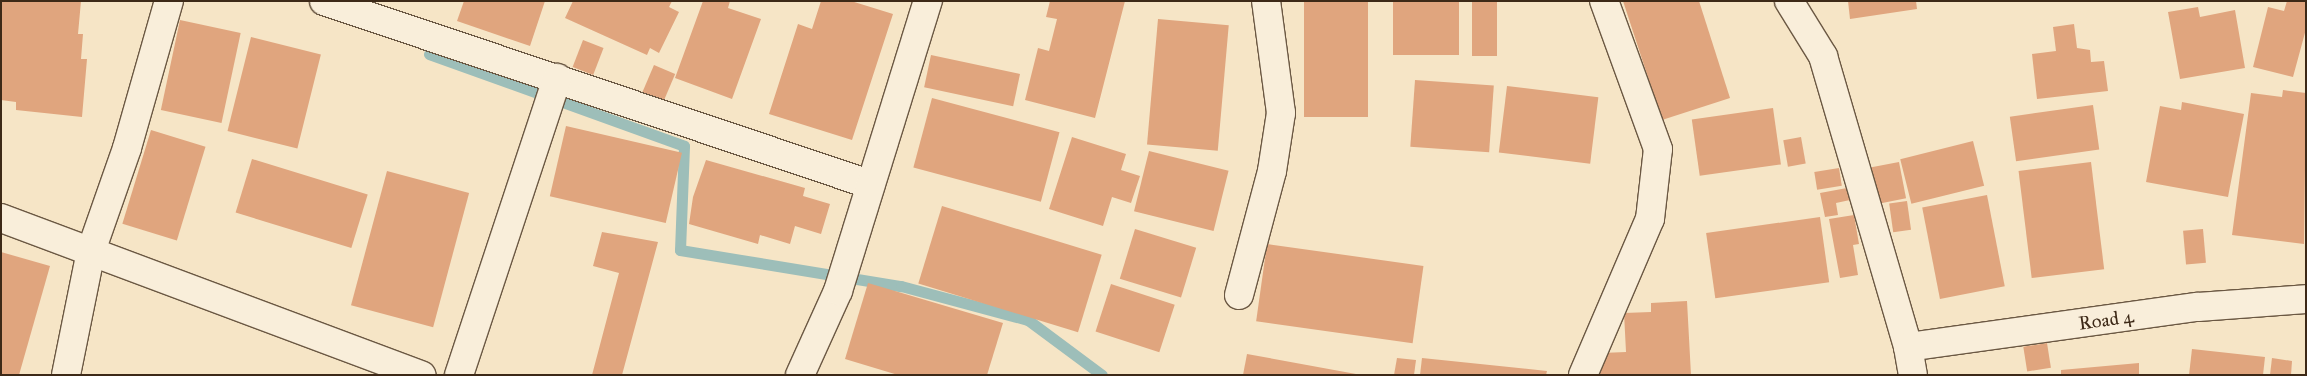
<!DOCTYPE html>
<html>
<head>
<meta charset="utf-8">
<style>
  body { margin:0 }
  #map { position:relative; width:2307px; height:376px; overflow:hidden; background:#f6e5c6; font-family:"IM FELL Great Primer",serif }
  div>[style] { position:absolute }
  .stream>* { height:11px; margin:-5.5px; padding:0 5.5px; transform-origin:5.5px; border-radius:5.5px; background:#9dbeb9 }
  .building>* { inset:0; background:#e0a57e; transform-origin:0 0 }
  .roads { filter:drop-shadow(1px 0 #6b5843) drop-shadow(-1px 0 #6b5843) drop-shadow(0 1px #6b5843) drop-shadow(0 -1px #6b5843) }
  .minor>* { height:28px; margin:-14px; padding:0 14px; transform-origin:14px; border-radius:14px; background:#f9eeda }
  span { translate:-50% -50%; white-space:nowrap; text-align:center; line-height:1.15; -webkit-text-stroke:4.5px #f9eeda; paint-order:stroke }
  .street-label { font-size:19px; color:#3d2917 }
  .frame { position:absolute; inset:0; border:2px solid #3d2917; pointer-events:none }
</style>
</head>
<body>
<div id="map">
  <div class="stream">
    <div style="left:429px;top:54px;width:271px;rotate:19.8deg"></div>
    <div style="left:684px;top:146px;width:104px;rotate:92.2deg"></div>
    <div style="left:680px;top:250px;width:224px;rotate:9.3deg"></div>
    <div style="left:901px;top:286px;width:131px;rotate:15deg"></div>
    <div style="left:1028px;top:320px;width:92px;rotate:36.6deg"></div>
  </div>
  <div class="building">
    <div style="clip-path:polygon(1px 1px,81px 1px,78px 34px,83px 34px,81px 59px,87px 59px,82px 117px,16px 110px,16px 102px,1px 100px)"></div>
    <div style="clip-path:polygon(464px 1px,545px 1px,530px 46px,457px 21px)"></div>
    <div style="clip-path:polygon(573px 1px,672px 1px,669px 7px,679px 12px,659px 53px,650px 48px,647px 55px,565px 18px)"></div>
    <div style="clip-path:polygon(703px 1px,730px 1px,728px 8px,761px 19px,732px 99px,675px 78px)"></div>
    <div style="clip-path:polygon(821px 1px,851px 1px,893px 14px,852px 140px,769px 114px,798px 24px,812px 29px)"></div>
    <div style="clip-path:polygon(1050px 1px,1125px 1px,1095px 118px,1025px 100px,1038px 48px,1049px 51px,1057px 19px,1046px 17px)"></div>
    <div style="left:1304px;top:1px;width:64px;height:116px"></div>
    <div style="left:1393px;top:1px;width:66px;height:54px"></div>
    <div style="left:1472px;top:1px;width:25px;height:55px"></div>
    <div style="clip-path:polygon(1623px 1px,1699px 1px,1730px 98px,1662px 120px)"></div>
    <div style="clip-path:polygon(1848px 1px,1916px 1px,1917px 9px,1850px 19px)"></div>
    <div style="clip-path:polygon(2287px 1px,2306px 1px,2306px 29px,2293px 77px,2253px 67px,2268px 7px,2284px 11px)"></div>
    <div style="clip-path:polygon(2198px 7px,2200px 17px,2235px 10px,2245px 68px,2180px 79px,2168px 12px)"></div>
    <div style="left:1158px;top:19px;width:71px;height:126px;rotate:5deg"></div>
    <div style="left:180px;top:20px;width:62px;height:92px;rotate:12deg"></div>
    <div style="clip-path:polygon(2074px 24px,2077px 48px,2090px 50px,2091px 62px,2104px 61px,2108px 91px,2037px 99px,2032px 54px,2056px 51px,2053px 27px)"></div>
    <div style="left:251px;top:37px;width:72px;height:97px;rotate:14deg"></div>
    <div style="left:583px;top:40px;width:22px;height:29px;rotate:21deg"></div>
    <div style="left:931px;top:55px;width:91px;height:33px;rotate:12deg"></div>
    <div style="left:654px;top:65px;width:23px;height:30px;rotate:23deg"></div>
    <div style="left:1415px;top:80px;width:79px;height:67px;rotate:4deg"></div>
    <div style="left:1507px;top:86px;width:92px;height:67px;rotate:7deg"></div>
    <div style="clip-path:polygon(2283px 90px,2306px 93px,2304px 244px,2232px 235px,2251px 93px,2282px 97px)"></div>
    <div style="left:932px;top:98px;width:132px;height:72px;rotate:15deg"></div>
    <div style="clip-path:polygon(2182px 102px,2244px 114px,2228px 197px,2146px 182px,2160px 106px,2181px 110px)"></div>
    <div style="left:2093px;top:105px;width:45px;height:84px;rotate:82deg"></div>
    <div style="left:1773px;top:108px;width:57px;height:82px;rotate:82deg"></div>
    <div style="left:566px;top:126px;width:119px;height:72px;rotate:13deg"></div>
    <div style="left:151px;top:130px;width:57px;height:98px;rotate:17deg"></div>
    <div style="clip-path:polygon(1072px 137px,1126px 154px,1121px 170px,1140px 176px,1131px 203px,1112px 197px,1103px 226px,1049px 209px)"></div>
    <div style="left:1801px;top:137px;width:27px;height:18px;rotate:80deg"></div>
    <div style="left:1973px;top:141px;width:46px;height:75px;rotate:76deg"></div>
    <div style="left:1149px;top:151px;width:82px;height:62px;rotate:14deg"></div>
    <div style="left:252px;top:159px;width:121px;height:56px;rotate:17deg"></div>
    <div style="clip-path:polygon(706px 160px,805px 188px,803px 196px,830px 204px,821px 234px,795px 226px,790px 244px,760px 235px,758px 244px,689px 224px,693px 197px)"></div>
    <div style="left:1899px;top:162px;width:37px;height:28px;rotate:79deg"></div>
    <div style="left:2091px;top:162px;width:108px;height:73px;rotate:83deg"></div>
    <div style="left:1839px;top:168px;width:18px;height:25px;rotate:81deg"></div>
    <div style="left:387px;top:171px;width:85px;height:139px;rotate:15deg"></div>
    <div style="clip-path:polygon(1847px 188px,1850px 200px,1836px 203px,1838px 215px,1825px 217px,1820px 193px)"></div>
    <div style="left:1987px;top:195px;width:93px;height:66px;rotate:79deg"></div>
    <div style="left:1907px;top:201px;width:29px;height:18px;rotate:82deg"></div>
    <div style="left:942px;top:206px;width:167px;height:81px;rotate:17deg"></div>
    <div style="clip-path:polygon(1854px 215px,1859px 244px,1853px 245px,1858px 275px,1840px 278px,1829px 219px)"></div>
    <div style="left:1820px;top:217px;width:66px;height:115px;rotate:82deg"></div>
    <div style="left:1135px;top:229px;width:64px;height:52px;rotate:17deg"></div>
    <div style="left:2203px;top:229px;width:34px;height:20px;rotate:85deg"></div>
    <div style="clip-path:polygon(602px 232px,658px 242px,622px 375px,592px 375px,619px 273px,593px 266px)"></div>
    <div style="left:1267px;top:244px;width:158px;height:78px;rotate:8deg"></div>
    <div style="clip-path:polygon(1px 252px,50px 266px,19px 375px,1px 375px)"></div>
    <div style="clip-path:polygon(868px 283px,1003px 323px,987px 375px,898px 375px,845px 359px)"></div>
    <div style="left:1111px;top:284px;width:67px;height:50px;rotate:18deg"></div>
    <div style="clip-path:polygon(1687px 301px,1691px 375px,1597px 375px,1596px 365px,1603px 364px,1602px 353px,1626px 352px,1624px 313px,1651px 312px,1651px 303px)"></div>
    <div style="left:2047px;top:343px;width:25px;height:24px;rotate:81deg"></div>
    <div style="clip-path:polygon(2192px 349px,2265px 357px,2263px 375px,2189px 375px)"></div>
    <div style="clip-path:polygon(1247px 354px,1356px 374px,1356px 375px,1243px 375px)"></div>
    <div style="clip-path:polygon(1397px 358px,1416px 360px,1414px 375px,1394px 375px)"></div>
    <div style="clip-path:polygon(1422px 358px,1547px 371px,1546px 375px,1420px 375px)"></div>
    <div style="clip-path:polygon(2272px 358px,2292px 361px,2291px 375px,2270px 375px)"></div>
    <div style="clip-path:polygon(2139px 363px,2139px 375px,2061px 375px,2061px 370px)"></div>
  </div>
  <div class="roads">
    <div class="minor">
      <div style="left:324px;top:1px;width:575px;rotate:18.56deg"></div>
      <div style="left:1789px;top:1px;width:65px;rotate:58.3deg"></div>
      <div style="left:1823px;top:56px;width:303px;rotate:73.7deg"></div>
      <div style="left:1908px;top:347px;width:28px;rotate:80deg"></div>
      <div style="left:1px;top:218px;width:449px;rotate:20.5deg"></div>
      <div style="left:1239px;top:295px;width:128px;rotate:-75.1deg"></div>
      <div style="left:1272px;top:171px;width:59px;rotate:-81.2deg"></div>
      <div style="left:1281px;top:113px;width:113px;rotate:-97.6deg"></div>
      <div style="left:1908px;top:347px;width:293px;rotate:-7.9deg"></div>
      <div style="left:2198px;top:307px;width:108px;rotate:-4.2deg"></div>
      <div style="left:66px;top:375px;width:126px;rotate:-78.6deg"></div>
      <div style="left:91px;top:251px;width:109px;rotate:-70.7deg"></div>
      <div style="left:127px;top:148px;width:153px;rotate:-74.1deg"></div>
      <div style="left:459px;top:375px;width:313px;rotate:-71.7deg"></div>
      <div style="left:800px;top:375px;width:92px;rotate:-65.7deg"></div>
      <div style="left:838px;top:291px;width:304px;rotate:-72.8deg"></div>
      <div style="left:1583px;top:375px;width:170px;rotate:-66.8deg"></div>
      <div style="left:1650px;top:219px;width:70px;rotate:-83.5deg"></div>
      <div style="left:1658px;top:149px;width:158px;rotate:-110deg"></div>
    </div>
  </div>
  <div class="street-label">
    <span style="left:2106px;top:320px;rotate:-8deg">Road 4</span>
  </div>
  <div class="frame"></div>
</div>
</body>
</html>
